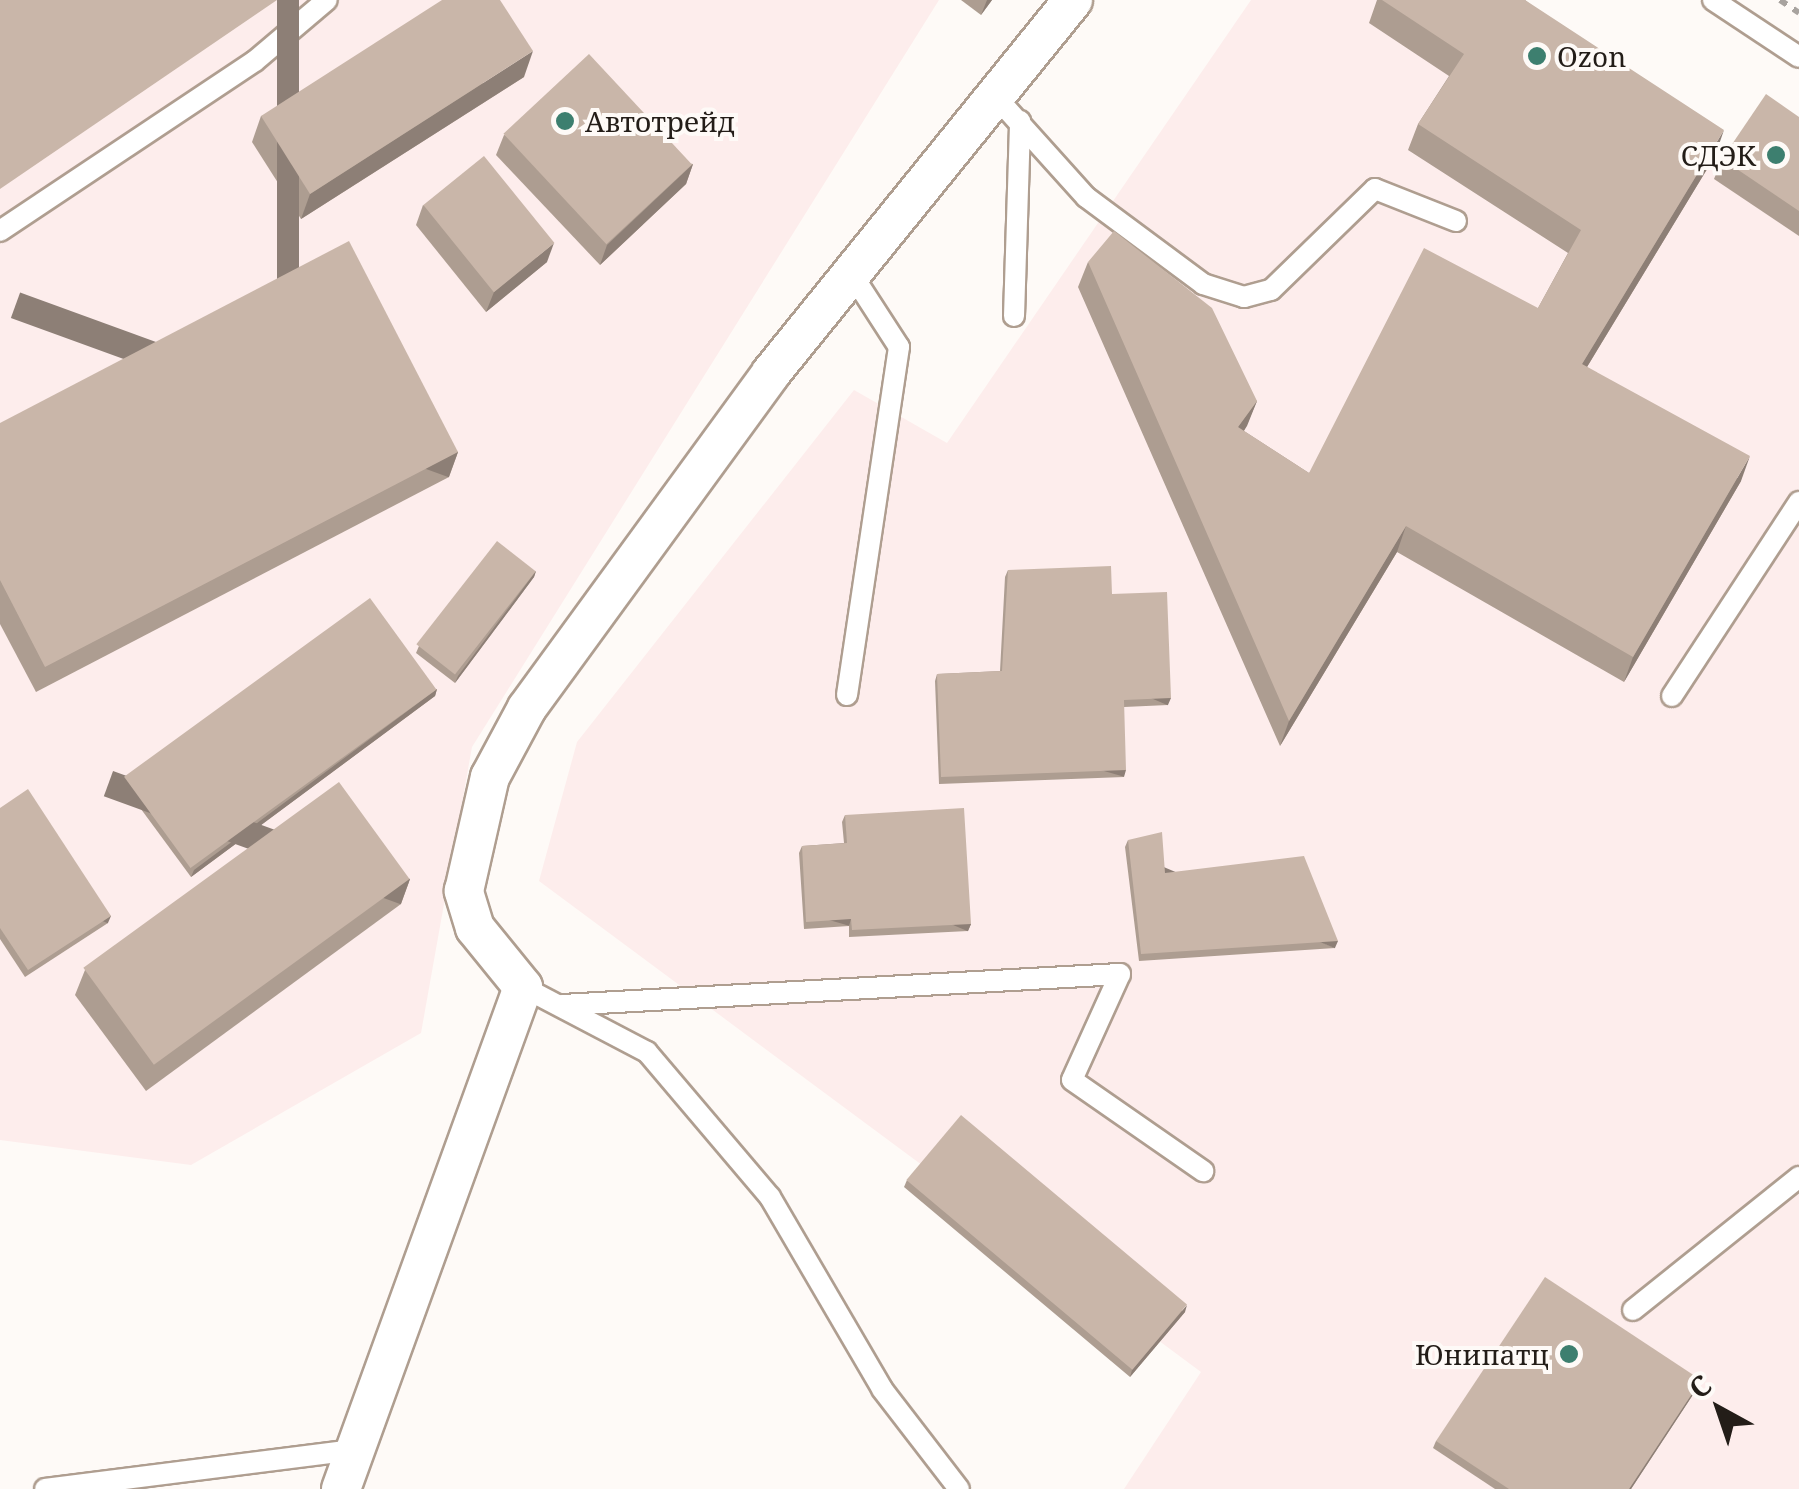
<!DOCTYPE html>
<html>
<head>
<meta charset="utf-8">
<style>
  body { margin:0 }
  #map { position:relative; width:1799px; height:1489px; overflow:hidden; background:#fefaf7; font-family:"Noto Serif",serif }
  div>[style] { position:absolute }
  .commercial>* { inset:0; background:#fdedec }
  .path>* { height:6px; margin-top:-3px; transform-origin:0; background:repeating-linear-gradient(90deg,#a8a39f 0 8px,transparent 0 16px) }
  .roads { filter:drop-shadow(2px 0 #af9e90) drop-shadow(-2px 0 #af9e90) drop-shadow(0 2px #af9e90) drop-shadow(0 -2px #af9e90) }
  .service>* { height:20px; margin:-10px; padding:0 10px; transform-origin:10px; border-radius:10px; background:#fff }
  .minor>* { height:38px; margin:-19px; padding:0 19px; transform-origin:19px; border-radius:19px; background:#fff }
  .wall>* { inset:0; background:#ad9d91 }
  .shaded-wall>* { inset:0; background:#8d7f76; transform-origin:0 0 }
  .building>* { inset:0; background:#c9b6a9; transform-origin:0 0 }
  .dots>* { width:28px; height:28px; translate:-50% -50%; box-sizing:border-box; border:5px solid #fefaf7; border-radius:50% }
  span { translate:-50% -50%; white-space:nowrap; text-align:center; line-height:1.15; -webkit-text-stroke:8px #fefaf7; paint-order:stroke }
  .poi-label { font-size:28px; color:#231d18 }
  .left { translate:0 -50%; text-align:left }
  .right { translate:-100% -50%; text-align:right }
  .north { position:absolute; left:1669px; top:1359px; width:100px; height:100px; -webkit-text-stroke:8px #fefaf7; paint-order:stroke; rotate:320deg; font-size:28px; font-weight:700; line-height:40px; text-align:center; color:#231d18 }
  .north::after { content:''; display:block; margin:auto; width:35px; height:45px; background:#231d18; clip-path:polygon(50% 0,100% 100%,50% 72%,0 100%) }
</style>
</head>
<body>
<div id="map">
  <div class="commercial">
    <div style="clip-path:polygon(0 0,939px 0,472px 747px,421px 1033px,191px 1165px,0 1140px)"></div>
    <div style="clip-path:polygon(1251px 0,1449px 0,1799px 223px,1799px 1489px,1124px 1489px,1201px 1372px,539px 881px,577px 742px,854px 390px,947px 443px)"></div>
  </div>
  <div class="path">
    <div style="left:1780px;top:0;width:23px;rotate:34deg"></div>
  </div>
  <div class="roads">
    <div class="service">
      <div style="left:1713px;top:0;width:103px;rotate:33.5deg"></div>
      <div style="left:996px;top:97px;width:135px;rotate:48deg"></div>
      <div style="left:1086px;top:197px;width:146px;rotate:36.6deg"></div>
      <div style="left:1203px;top:284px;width:43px;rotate:17.6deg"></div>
      <div style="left:1244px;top:297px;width:28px;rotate:-15deg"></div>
      <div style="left:1271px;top:290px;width:145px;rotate:-44.2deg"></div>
      <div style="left:1375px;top:189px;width:87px;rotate:21.6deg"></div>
      <div style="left:0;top:231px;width:306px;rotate:-33.7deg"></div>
      <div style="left:255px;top:61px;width:94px;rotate:-40.3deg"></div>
      <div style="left:1014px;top:316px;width:195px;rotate:-88.2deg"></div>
      <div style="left:847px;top:695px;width:352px;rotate:-81.5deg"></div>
      <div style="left:899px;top:347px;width:85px;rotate:-122.9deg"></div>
      <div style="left:1672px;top:696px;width:232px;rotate:-56.8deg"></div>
      <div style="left:523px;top:987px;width:140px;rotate:27.7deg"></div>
      <div style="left:647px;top:1052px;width:190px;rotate:49.7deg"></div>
      <div style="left:770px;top:1197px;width:222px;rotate:59.7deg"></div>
      <div style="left:882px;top:1389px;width:126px;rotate:52.4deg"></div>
      <div style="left:562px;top:1005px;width:559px;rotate:-3.18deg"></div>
      <div style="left:1120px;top:974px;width:116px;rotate:114.4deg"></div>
      <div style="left:1072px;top:1080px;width:160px;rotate:34.8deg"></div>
      <div style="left:1633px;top:1310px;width:213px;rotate:-38.7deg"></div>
      <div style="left:45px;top:1489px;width:311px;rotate:-7.2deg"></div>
    </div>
    <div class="minor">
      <div style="left:341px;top:1489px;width:534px;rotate:-70.07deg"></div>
      <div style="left:523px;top:987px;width:76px;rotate:-129.1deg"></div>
      <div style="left:475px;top:928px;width:39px;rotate:-107deg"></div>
      <div style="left:464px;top:891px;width:117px;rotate:-77.2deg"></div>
      <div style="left:490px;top:777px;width:78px;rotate:-61.8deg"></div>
      <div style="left:527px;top:708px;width:414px;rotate:-53.9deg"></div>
      <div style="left:771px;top:373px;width:480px;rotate:-51deg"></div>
    </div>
  </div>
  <div class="wall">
    <div style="clip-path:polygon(961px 0,992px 0,981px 15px)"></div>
    <div style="clip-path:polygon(1377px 0,1525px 0,1715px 156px,1587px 367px,1741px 481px,1624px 682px,1397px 552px,1280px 746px,1078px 287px,1088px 262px,1257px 401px,1244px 431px,1309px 473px,1538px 308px,1568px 253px,1408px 150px,1418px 124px,1449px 76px,1369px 23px)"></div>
    <div style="clip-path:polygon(524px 77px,301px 219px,252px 142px,261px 116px)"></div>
    <div style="clip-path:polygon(1799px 117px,1799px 236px,1714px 179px,1722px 159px)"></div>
    <div style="clip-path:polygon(504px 135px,693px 164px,686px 184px,600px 265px,496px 155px)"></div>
    <div style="clip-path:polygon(423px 205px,547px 262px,486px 312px,416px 225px)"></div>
    <div style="clip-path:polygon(0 423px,458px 452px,449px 477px,36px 692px,0 624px)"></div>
    <div style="clip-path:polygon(1008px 570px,1112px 594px,1168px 705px,1124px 707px,1124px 777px,939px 784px,935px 681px,937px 674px,1000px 671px,1005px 577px)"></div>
    <div style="clip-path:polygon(536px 571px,534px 577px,455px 683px,416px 653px,419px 646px)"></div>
    <div style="clip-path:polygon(437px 689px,435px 696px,191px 877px,124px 786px,126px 779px)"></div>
    <div style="clip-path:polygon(0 808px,108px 923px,25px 977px,0 939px)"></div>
    <div style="clip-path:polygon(845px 815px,971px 924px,968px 931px,849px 937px,849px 926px,804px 929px,799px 853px,802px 846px,844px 843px,842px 822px)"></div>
    <div style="clip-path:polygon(1128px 840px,1165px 873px,1335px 948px,1139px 961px,1125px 847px)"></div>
    <div style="clip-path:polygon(410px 879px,401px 904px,146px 1091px,75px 995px,85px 970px)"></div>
    <div style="clip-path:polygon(907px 1180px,1185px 1312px,1130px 1377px,904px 1187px)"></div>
    <div style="clip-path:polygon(1698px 1387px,1631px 1489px,1495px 1489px,1433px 1448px,1436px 1441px)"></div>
  </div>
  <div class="shaded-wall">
    <div style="left:277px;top:0;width:22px;height:335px"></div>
    <div style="clip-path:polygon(987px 0,992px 0,981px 15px)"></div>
    <div style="clip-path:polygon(533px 51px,524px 77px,301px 219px,310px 194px)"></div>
    <div style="clip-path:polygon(1724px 130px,1715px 156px,1573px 390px,1582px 364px)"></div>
    <div style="clip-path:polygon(693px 164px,686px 184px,600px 265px,607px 245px)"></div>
    <div style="clip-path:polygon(554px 243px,547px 262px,486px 312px,494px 292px)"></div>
    <div style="clip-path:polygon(1257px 401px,1247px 426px,1229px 453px,1238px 427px)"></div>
    <div style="left:458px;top:452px;width:27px;height:466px;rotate:110deg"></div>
    <div style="clip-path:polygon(1750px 456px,1741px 481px,1624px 682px,1633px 657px)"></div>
    <div style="clip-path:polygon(1406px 526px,1397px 552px,1280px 746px,1289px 721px)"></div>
    <div style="clip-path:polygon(536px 571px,534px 577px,455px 683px,458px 676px)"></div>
    <div style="clip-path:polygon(437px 689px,435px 696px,191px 877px,194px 870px)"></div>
    <div style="left:1171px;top:698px;width:8px;height:47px;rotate:113deg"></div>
    <div style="left:1126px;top:770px;width:7px;height:185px;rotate:106deg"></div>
    <div style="left:410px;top:879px;width:27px;height:316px;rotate:110deg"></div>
    <div style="left:111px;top:916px;width:8px;height:99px;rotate:113deg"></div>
    <div style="left:851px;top:919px;width:7px;height:45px;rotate:106deg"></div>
    <div style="left:971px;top:924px;width:8px;height:119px;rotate:113deg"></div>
    <div style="left:1338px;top:941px;width:8px;height:197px;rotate:113deg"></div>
    <div style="clip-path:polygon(1187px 1305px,1185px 1312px,1130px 1377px,1132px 1370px)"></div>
    <div style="clip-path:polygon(1701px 1380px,1698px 1387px,1631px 1489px,1629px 1489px)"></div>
  </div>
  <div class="building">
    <div style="clip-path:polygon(0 0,277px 0,0 189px)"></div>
    <div style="clip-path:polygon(442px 0,500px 0,533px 51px,310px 194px,261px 116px)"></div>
    <div style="clip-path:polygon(1382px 0,1525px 0,1724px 130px,1582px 364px,1750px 456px,1633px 657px,1406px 526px,1289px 721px,1088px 262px,1114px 231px,1212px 308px,1257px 401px,1238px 427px,1309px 473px,1424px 248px,1538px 308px,1581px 230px,1418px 124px,1464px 54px)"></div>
    <div style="left:589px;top:54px;width:151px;height:117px;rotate:47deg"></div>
    <div style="clip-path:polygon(1766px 94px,1799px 117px,1799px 211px,1722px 159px)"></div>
    <div style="left:484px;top:156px;width:112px;height:78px;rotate:51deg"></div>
    <div style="clip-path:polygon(349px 241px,458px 452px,45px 667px,0 580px,0 423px)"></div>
    <div style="left:497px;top:541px;width:49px;height:131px;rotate:38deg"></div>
    <div style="clip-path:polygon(1111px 566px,1112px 594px,1167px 592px,1171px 698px,1124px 700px,1126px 770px,941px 777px,937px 674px,1002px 671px,1008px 570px)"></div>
    <div style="left:370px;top:598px;width:113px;height:304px;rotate:54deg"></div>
    <div style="left:339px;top:782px;width:120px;height:316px;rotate:54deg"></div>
    <div style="clip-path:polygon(28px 789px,111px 916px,28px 970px,0 928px,0 808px)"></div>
    <div style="clip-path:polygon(964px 808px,971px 924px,852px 930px,851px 919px,806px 922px,802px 846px,847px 843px,845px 815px)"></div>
    <div style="clip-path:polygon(1162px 832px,1165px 873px,1304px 856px,1338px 941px,1141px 954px,1128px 840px)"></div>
    <div style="left:961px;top:1115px;width:295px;height:85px;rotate:40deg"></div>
    <div style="clip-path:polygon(1545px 1277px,1701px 1380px,1629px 1489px,1509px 1489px,1436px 1441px)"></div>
  </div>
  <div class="dots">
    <div style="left:1537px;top:56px;background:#3d7f6f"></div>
    <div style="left:565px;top:121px;background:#3d7f6f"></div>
    <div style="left:1776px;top:155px;background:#3d7f6f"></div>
    <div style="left:1569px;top:1354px;background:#3d7f6f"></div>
  </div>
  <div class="poi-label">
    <span class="left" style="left:1557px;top:56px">Ozon</span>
    <span class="left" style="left:585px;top:121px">Автотрейд</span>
    <span class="right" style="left:1756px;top:155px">СДЭК</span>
    <span class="right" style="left:1549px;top:1354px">Юнипатц</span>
  </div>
  <div class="north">С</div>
</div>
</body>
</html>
